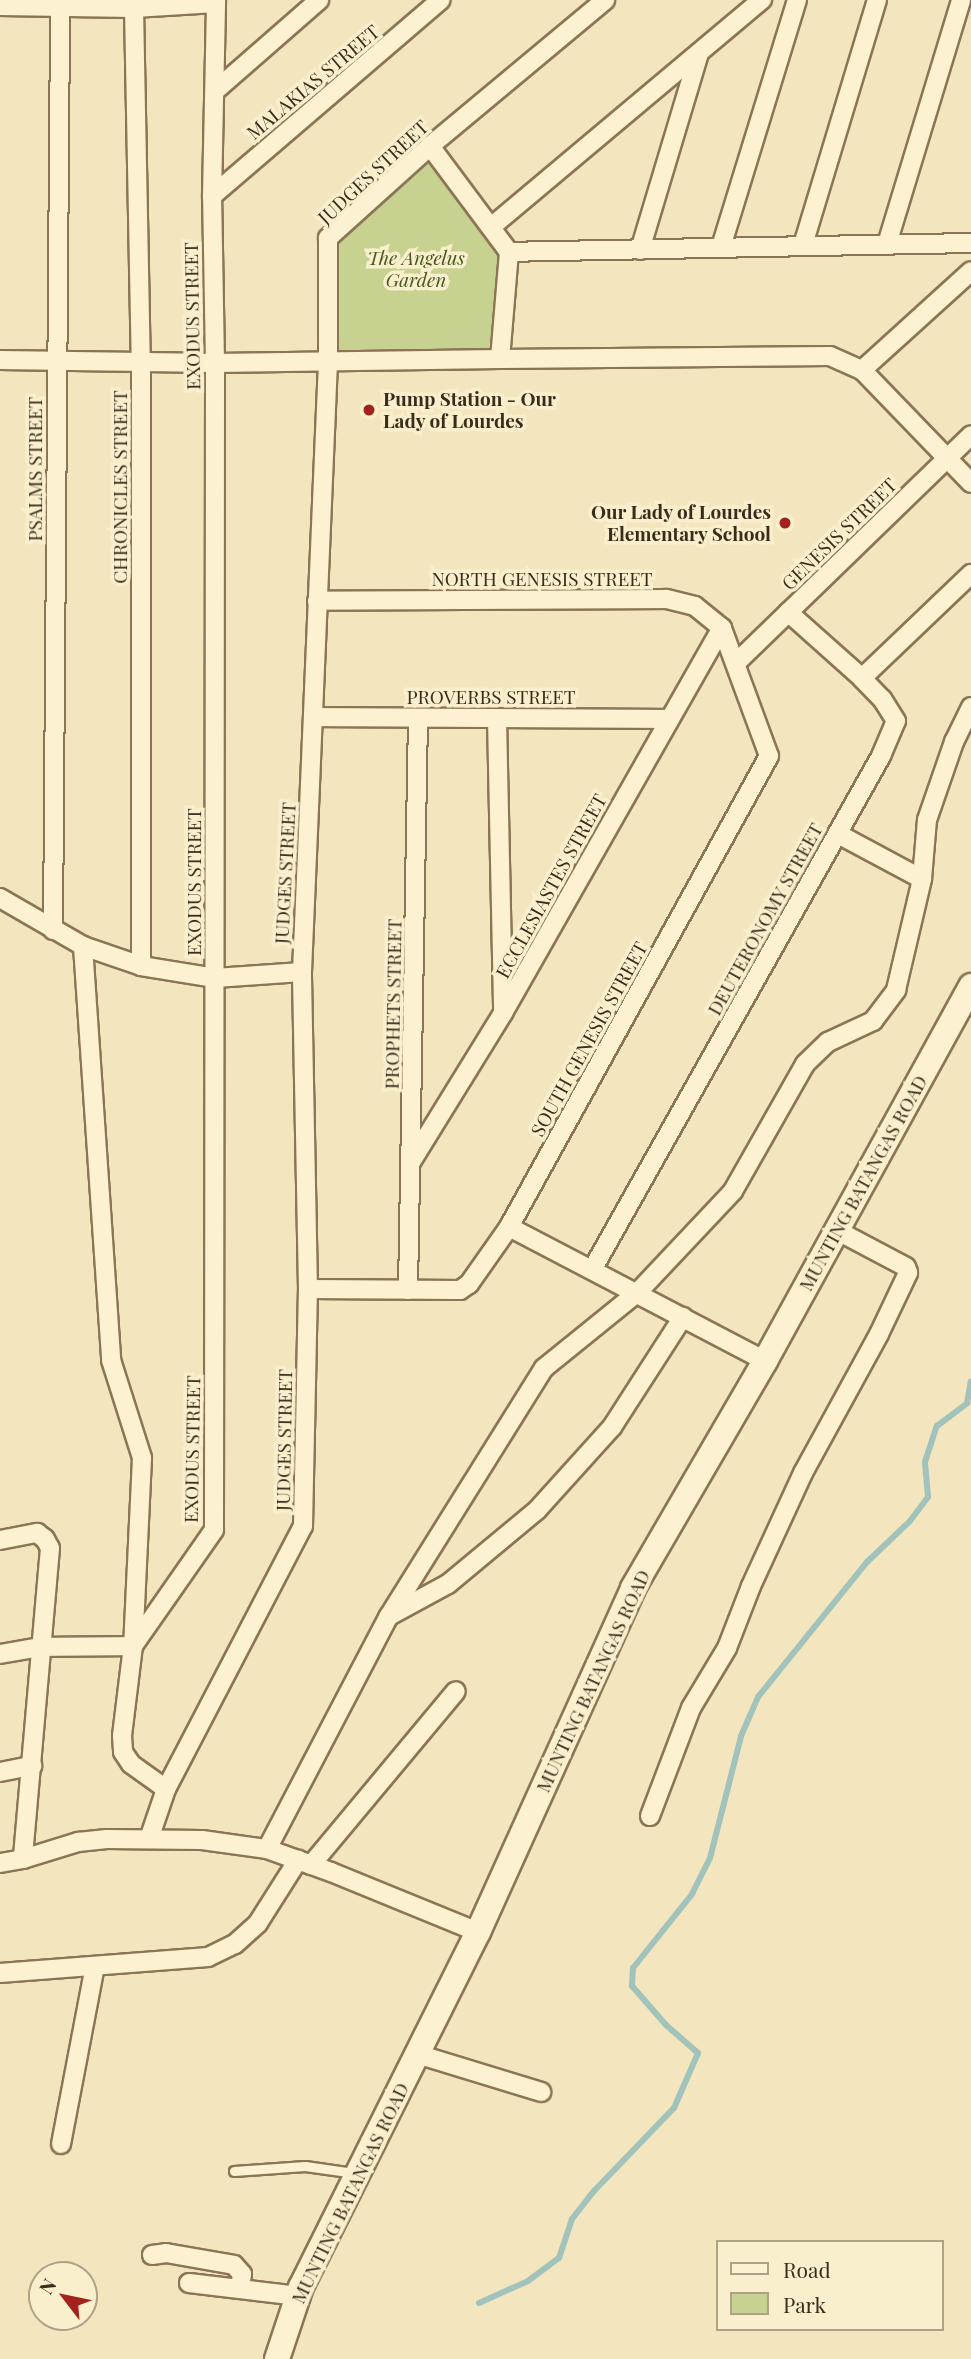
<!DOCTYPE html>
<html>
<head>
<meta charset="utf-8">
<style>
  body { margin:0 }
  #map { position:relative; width:971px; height:2359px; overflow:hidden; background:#f3e5bd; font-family:"Playfair Display",serif }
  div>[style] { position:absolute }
  .green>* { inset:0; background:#c7d290 }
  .stream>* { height:6px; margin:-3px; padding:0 3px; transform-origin:3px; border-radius:3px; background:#a1c3bb }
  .roads { filter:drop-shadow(2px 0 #8c7554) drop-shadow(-2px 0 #8c7554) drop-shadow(0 2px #8c7554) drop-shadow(0 -2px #8c7554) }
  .lane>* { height:9px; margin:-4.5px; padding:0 4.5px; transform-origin:4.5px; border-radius:4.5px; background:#fcf2d1 }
  .street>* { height:18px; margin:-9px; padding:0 9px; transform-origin:9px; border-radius:9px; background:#fcf2d1 }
  .secondary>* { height:24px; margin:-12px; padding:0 12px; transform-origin:12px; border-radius:12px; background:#fcf2d1 }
  .dots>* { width:19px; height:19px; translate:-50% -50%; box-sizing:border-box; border:4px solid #f9efcd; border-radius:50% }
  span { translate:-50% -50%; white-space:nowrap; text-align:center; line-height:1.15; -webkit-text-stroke:7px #f9efcd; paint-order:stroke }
  .street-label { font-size:19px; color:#3a2b1b }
  .park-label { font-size:19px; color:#47591f; font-style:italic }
  .poi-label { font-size:19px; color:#3a2b1b; font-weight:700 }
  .left { translate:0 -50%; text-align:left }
  .right { translate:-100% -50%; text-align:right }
  .legend { position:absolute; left:716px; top:2240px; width:228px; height:91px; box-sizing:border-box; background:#f9efcd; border:2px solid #ada186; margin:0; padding:9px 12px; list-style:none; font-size:21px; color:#3a2b1b }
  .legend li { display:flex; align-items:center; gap:14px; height:35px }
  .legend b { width:35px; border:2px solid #ada186 }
  .north { position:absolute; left:28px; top:2261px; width:70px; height:70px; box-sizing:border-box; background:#f9efcd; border:2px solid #ada186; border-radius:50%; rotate:302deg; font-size:19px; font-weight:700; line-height:28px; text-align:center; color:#3a2b1b }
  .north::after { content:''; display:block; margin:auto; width:24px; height:32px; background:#a2231d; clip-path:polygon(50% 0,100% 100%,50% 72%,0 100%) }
</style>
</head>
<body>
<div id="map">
  <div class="green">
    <div style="clip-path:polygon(430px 150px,503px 251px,501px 348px,329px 352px,331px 239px)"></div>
  </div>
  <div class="stream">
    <div style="left:479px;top:2303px;width:54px;rotate:-24.2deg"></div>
    <div style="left:528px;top:2281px;width:39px;rotate:-37deg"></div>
    <div style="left:559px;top:2258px;width:41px;rotate:-71.6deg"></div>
    <div style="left:572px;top:2219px;width:36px;rotate:-52deg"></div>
    <div style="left:594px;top:2191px;width:115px;rotate:-46.1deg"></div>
    <div style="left:674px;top:2108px;width:60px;rotate:-66.4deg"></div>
    <div style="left:698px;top:2053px;width:43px;rotate:-138.8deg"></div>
    <div style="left:666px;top:2025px;width:52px;rotate:-131.1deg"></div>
    <div style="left:632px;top:1986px;width:18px;rotate:-87deg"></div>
    <div style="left:633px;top:1968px;width:95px;rotate:-51.4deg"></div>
    <div style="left:692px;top:1894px;width:40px;rotate:-63.4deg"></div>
    <div style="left:710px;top:1858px;width:126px;rotate:-75.7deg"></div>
    <div style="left:741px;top:1736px;width:43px;rotate:-66.4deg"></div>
    <div style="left:758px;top:1697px;width:174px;rotate:-51.1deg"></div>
    <div style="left:867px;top:1562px;width:59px;rotate:-43.6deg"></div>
    <div style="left:910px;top:1521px;width:30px;rotate:-53deg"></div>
    <div style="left:928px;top:1497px;width:35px;rotate:-95deg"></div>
    <div style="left:925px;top:1462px;width:38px;rotate:-72deg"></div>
    <div style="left:937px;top:1426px;width:38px;rotate:-37deg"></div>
    <div style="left:967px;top:1403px;width:22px;rotate:-80deg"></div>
  </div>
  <div class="roads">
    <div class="lane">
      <div style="left:234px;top:2171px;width:71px;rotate:-4deg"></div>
      <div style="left:305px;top:2166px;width:49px;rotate:8.1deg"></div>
    </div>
    <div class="street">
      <div style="left:0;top:6px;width:134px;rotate:0.9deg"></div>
      <div style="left:134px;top:8px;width:82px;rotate:-3.5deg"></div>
      <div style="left:134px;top:8px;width:352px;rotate:88.9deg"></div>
      <div style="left:141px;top:360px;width:606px;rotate:90deg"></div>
      <div style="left:216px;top:90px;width:137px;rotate:-41.1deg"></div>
      <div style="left:430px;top:146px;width:132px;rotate:53.3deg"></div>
      <div style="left:212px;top:196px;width:301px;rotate:-40.6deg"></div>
      <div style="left:491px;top:227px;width:354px;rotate:-40deg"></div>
      <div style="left:971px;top:243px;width:462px;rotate:178.9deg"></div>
      <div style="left:509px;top:252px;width:107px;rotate:94.8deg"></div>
      <div style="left:500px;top:359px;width:330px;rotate:-0.5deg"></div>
      <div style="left:830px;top:356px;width:35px;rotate:24deg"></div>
      <div style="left:862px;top:370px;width:157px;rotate:46deg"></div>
      <div style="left:887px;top:244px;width:255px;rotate:-73.1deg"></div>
      <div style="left:803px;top:245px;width:256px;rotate:-73.2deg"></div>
      <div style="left:721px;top:247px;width:258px;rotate:-72.9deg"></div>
      <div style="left:640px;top:250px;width:206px;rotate:-73.3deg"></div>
      <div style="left:0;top:360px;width:215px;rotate:0.8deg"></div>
      <div style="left:215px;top:363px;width:285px;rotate:-0.8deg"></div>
      <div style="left:862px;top:370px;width:147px;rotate:-42.2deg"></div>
      <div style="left:737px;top:662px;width:326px;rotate:-44.1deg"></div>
      <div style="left:862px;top:678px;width:151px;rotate:-43.7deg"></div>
      <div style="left:314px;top:717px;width:355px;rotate:0.3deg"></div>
      <div style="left:497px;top:718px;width:294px;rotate:88.8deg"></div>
      <div style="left:838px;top:834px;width:95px;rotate:28.2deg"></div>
      <div style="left:922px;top:879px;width:59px;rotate:-85.2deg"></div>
      <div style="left:927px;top:820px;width:83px;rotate:-70.9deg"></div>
      <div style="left:954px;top:742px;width:39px;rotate:-64deg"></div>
      <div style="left:0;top:898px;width:96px;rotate:30deg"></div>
      <div style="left:83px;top:946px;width:61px;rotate:19deg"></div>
      <div style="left:141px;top:966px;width:75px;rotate:9.2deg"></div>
      <div style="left:215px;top:978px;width:87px;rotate:-3.9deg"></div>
      <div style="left:53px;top:930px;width:921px;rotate:-89.56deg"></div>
      <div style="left:83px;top:946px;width:415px;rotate:86.1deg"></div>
      <div style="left:111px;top:1360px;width:103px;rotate:72.4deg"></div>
      <div style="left:142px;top:1458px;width:188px;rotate:92.7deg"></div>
      <div style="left:133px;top:1646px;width:91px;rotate:97deg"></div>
      <div style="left:122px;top:1736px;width:16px;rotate:86deg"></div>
      <div style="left:123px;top:1752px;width:14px;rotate:56deg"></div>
      <div style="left:131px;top:1764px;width:43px;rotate:35.5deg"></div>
      <div style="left:411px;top:1162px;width:175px;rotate:-58.3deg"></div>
      <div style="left:503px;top:1013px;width:443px;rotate:-60.4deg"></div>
      <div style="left:509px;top:1227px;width:289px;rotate:27.6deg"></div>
      <div style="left:592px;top:1270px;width:590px;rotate:-60.65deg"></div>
      <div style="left:881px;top:756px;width:38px;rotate:-67deg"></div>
      <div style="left:896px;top:721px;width:26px;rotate:-122deg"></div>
      <div style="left:882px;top:699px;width:29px;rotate:-134deg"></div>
      <div style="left:862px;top:678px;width:99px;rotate:-138.3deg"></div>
      <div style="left:308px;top:1289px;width:152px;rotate:0.4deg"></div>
      <div style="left:460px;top:1290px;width:11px;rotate:-34deg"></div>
      <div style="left:469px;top:1284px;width:70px;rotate:-54.9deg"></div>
      <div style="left:509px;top:1227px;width:538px;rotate:-61.1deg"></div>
      <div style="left:769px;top:756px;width:136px;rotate:-110.2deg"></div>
      <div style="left:722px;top:628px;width:35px;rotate:-141deg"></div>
      <div style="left:695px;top:606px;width:30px;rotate:-166deg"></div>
      <div style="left:666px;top:599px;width:349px;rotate:179.7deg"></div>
      <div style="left:408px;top:1290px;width:572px;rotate:-89deg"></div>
      <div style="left:0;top:1540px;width:38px;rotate:-11deg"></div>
      <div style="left:37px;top:1533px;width:10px;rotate:37deg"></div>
      <div style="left:45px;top:1539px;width:10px;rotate:61deg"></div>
      <div style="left:50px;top:1548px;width:312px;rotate:95deg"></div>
      <div style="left:23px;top:1859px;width:23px;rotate:170deg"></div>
      <div style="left:389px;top:1616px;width:67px;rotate:-28.5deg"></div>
      <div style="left:448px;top:1584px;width:116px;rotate:-39.7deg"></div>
      <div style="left:537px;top:1510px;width:112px;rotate:-47.9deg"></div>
      <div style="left:612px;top:1427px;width:131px;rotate:-57.2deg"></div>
      <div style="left:0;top:1654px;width:40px;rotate:-10deg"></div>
      <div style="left:39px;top:1647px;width:94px;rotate:-0.6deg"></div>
      <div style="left:133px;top:1646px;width:141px;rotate:-55.1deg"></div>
      <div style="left:214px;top:1530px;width:1167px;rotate:-89.95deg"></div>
      <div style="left:215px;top:363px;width:167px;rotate:-91deg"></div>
      <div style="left:212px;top:196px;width:196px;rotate:-88.8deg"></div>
      <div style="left:0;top:1772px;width:33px;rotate:-11deg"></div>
      <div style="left:650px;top:1816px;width:116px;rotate:-69.2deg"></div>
      <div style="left:691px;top:1708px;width:70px;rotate:-59deg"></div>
      <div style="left:727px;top:1648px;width:66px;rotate:-68.8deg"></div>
      <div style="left:751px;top:1586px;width:124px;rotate:-65.3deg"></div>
      <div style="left:803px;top:1473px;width:158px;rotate:-61.3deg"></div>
      <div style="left:879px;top:1334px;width:68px;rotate:-64.6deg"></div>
      <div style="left:908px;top:1273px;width:6px;rotate:-108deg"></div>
      <div style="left:906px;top:1267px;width:77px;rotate:-152.1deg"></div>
      <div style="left:149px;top:1839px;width:53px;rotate:-71.2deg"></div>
      <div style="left:166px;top:1789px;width:297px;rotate:-62.5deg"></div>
      <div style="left:303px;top:1526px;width:237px;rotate:-88.8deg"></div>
      <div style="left:308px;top:1289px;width:317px;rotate:-91.1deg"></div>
      <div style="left:302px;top:972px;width:612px;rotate:-87.56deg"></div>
      <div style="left:328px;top:361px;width:123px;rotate:-90deg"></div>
      <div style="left:328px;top:238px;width:137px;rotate:-42deg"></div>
      <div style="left:430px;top:146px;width:228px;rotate:-39.8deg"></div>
      <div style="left:267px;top:1849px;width:263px;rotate:-62.4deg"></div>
      <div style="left:389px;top:1616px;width:292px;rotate:-58deg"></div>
      <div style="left:544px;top:1368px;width:119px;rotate:-38.9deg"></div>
      <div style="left:637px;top:1293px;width:140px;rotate:-46.7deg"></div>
      <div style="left:733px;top:1191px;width:146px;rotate:-60.4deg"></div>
      <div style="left:805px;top:1064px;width:32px;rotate:-44deg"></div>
      <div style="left:828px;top:1042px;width:50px;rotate:-25deg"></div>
      <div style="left:873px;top:1021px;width:39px;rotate:-53deg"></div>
      <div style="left:896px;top:990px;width:114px;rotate:-76.8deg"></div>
      <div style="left:23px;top:1859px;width:58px;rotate:-17.2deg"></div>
      <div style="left:78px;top:1842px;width:29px;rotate:-6deg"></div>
      <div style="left:107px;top:1839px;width:95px;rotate:0.6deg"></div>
      <div style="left:202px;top:1840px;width:66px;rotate:7.9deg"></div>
      <div style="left:267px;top:1849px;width:68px;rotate:19.8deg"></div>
      <div style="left:331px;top:1872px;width:159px;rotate:22.2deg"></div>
      <div style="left:311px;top:1865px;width:226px;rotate:-50.2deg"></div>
      <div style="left:0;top:1973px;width:209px;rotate:-4.4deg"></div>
      <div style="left:208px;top:1957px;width:30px;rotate:-26deg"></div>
      <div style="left:235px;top:1944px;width:31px;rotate:-42deg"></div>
      <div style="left:258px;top:1923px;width:75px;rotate:-57.6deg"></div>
      <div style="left:417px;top:2054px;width:130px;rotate:17deg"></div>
      <div style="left:61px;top:2144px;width:181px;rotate:-79.2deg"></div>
      <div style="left:152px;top:2255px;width:14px;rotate:-8deg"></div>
      <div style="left:166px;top:2253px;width:69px;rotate:10deg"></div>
      <div style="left:234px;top:2265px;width:12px;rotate:48deg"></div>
      <div style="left:242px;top:2274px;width:14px;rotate:98deg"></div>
      <div style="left:189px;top:2283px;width:110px;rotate:6.8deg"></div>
    </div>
    <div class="secondary">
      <div style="left:277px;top:2359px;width:76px;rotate:-71.6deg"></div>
      <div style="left:301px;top:2287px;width:397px;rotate:-63.5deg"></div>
      <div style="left:478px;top:1932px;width:377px;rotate:-65.7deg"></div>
      <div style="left:633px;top:1588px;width:263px;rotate:-59.8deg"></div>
      <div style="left:765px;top:1361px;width:428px;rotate:-61.2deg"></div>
    </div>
  </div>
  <div class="dots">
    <div style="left:369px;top:410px;background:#a2231d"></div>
    <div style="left:785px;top:523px;background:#a2231d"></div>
  </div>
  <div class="street-label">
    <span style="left:313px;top:82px;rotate:-40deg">MALAKIAS STREET</span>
    <span style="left:373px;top:172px;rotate:-43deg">JUDGES STREET</span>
    <span style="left:192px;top:316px;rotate:-91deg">EXODUS STREET</span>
    <span style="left:35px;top:469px;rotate:-90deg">PSALMS STREET</span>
    <span style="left:120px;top:487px;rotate:-90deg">CHRONICLES STREET</span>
    <span style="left:839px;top:534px;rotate:-44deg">GENESIS STREET</span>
    <span style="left:542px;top:579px">NORTH GENESIS STREET</span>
    <span style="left:491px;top:697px">PROVERBS STREET</span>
    <span style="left:285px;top:873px;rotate:-87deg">JUDGES STREET</span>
    <span style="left:194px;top:882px;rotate:-90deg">EXODUS STREET</span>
    <span style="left:551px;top:886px;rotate:-61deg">ECCLESIASTES STREET</span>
    <span style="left:765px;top:919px;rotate:-61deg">DEUTERONOMY STREET</span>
    <span style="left:393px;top:1004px;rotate:-89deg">PROPHETS STREET</span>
    <span style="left:589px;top:1039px;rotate:-61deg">SOUTH GENESIS STREET</span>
    <span style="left:863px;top:1183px;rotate:-61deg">MUNTING BATANGAS ROAD</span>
    <span style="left:284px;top:1440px;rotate:-89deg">JUDGES STREET</span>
    <span style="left:192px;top:1449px;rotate:-89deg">EXODUS STREET</span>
    <span style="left:593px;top:1681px;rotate:-65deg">MUNTING BATANGAS ROAD</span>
    <span style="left:350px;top:2193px;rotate:-64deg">MUNTING BATANGAS ROAD</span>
  </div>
  <div class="park-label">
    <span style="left:416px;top:269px">The Angelus<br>Garden</span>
  </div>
  <div class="poi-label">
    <span class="left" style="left:383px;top:410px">Pump Station - Our<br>Lady of Lourdes</span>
    <span class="right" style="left:771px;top:523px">Our Lady of Lourdes<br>Elementary School</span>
  </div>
  <ul class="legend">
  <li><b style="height:9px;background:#fcf2d1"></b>Road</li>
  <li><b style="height:19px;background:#c7d290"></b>Park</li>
  </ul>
  <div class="north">N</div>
</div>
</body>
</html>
